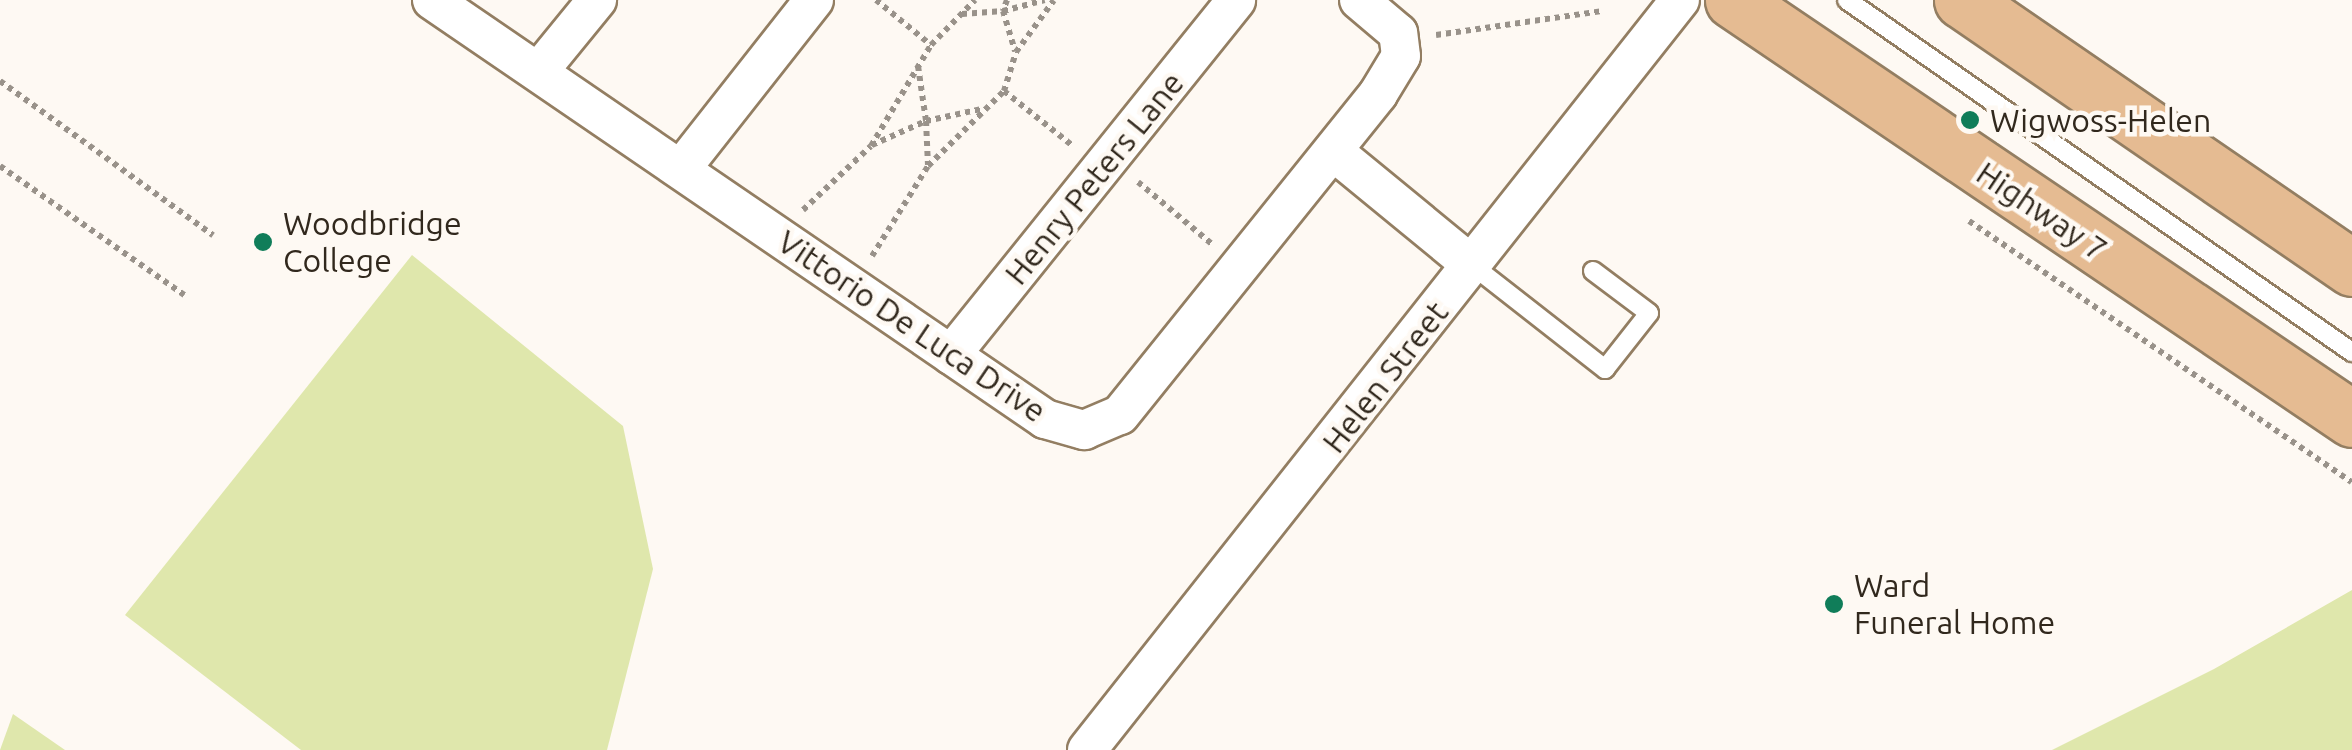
<!DOCTYPE html>
<html>
<head>
<meta charset="utf-8">
<style>
  body { margin:0 }
  #map { position:relative; width:2352px; height:750px; overflow:hidden; background:#fef9f3; font-family:Ubuntu,sans-serif }
  div>[style] { position:absolute }
  .green>* { inset:0; background:#dfe7ac }
  .path>* { height:6px; margin-top:-3px; transform-origin:0; background:repeating-linear-gradient(90deg,#99928a 0 5px,transparent 0 10px) }
  .roads { filter:drop-shadow(2px 0 #937e62) drop-shadow(-2px 0 #937e62) drop-shadow(0 2px #937e62) drop-shadow(0 -2px #937e62) }
  .lane>* { height:18px; margin:-9px; padding:0 9px; transform-origin:9px; border-radius:9px; background:#fff }
  .street>* { height:38px; margin:-19px; padding:0 19px; transform-origin:19px; border-radius:19px; background:#fff }
  .primary>* { height:55px; margin:-27.5px; padding:0 27.5px; transform-origin:27.5px; border-radius:27.5px; background:#e5bb92 }
  .dots>* { width:28px; height:28px; translate:-50% -50%; box-sizing:border-box; border:5px solid #fef9f3; border-radius:50% }
  span { translate:-50% -50%; white-space:nowrap; text-align:center; line-height:1.15; -webkit-text-stroke:9px #fef9f3; paint-order:stroke }
  .poi-label { font-size:32px; color:#31281d }
  .left { translate:0 -50%; text-align:left }
  .street-label { font-size:32px; color:#31281d }
</style>
</head>
<body>
<div id="map">
  <div class="green">
    <div style="clip-path:polygon(412px 255px,623px 426px,653px 569px,607px 750px,301px 750px,125px 615px)"></div>
    <div style="clip-path:polygon(2352px 590px,2352px 750px,2052px 750px,2214px 669px)"></div>
    <div style="clip-path:polygon(13px 714px,65px 750px,0 750px)"></div>
  </div>
  <div class="path">
    <div style="left:876px;top:0;width:71px;rotate:39.3deg"></div>
    <div style="left:1007px;top:0;width:12px;rotate:110deg"></div>
    <div style="left:1003px;top:11px;width:43px;rotate:-14.7deg"></div>
    <div style="left:962px;top:14px;width:41px;rotate:-4.2deg"></div>
    <div style="left:1003px;top:11px;width:42px;rotate:73.3deg"></div>
    <div style="left:1436px;top:35px;width:169px;rotate:-8.2deg"></div>
    <div style="left:918px;top:66px;width:56px;rotate:81.7deg"></div>
    <div style="left:926px;top:121px;width:56px;rotate:-12.3deg"></div>
    <div style="left:0;top:81px;width:263px;rotate:35.9deg"></div>
    <div style="left:1004px;top:91px;width:88px;rotate:38.6deg"></div>
    <div style="left:872px;top:145px;width:59px;rotate:-24deg"></div>
    <div style="left:926px;top:121px;width:44px;rotate:87.4deg"></div>
    <div style="left:0;top:166px;width:225px;rotate:35deg"></div>
    <div style="left:1138px;top:182px;width:97px;rotate:40deg"></div>
    <div style="left:803px;top:210px;width:93px;rotate:-43.3deg"></div>
    <div style="left:871px;top:146px;width:117px;rotate:-59.3deg"></div>
    <div style="left:931px;top:45px;width:63px;rotate:-45.6deg"></div>
    <div style="left:1969px;top:221px;width:463px;rotate:34.3deg"></div>
    <div style="left:872px;top:256px;width:106px;rotate:-58.1deg"></div>
    <div style="left:928px;top:166px;width:107px;rotate:-44.6deg"></div>
    <div style="left:1004px;top:91px;width:41px;rotate:-72.9deg"></div>
    <div style="left:1016px;top:52px;width:64px;rotate:-53.8deg"></div>
  </div>
  <div class="roads">
    <div class="lane">
      <div style="left:1847px;top:0;width:616px;rotate:34.88deg"></div>
      <div style="left:1472px;top:265px;width:169px;rotate:38deg"></div>
      <div style="left:1605px;top:369px;width:71px;rotate:-51.8deg"></div>
      <div style="left:1649px;top:313px;width:70px;rotate:-143.1deg"></div>
    </div>
    <div class="street">
      <div style="left:432px;top:0;width:743px;rotate:34.35deg"></div>
      <div style="left:1045px;top:419px;width:41px;rotate:15.8deg"></div>
      <div style="left:1084px;top:430px;width:39px;rotate:-23deg"></div>
      <div style="left:1120px;top:415px;width:412px;rotate:-51.2deg"></div>
      <div style="left:1378px;top:94px;width:44px;rotate:-58.8deg"></div>
      <div style="left:1401px;top:56px;width:23px;rotate:-97deg"></div>
      <div style="left:1398px;top:33px;width:51px;rotate:-139.8deg"></div>
      <div style="left:539px;top:71px;width:92px;rotate:-50.8deg"></div>
      <div style="left:1333px;top:151px;width:180px;rotate:39.4deg"></div>
      <div style="left:681px;top:169px;width:215px;rotate:-51.8deg"></div>
      <div style="left:951px;top:355px;width:455px;rotate:-51.2deg"></div>
      <div style="left:1087px;top:750px;width:956px;rotate:-51.67deg"></div>
    </div>
    <div class="primary">
      <div style="left:1733px;top:0;width:747px;rotate:34.09deg"></div>
      <div style="left:1962px;top:0;width:473px;rotate:34.5deg"></div>
    </div>
  </div>
  <div class="dots">
    <div style="left:1970px;top:120px;background:#107d59"></div>
    <div style="left:263px;top:242px;background:#107d59"></div>
    <div style="left:1834px;top:604px;background:#107d59"></div>
  </div>
  <div class="poi-label">
    <span class="left" style="left:1990px;top:120px">Wigwoss-Helen</span>
    <span class="left" style="left:283px;top:242px">Woodbridge<br>College</span>
    <span class="left" style="left:1854px;top:604px">Ward<br>Funeral Home</span>
  </div>
  <div class="street-label">
    <span style="left:1094px;top:178px;rotate:-51deg">Henry Peters Lane</span>
    <span style="left:2042px;top:211px;rotate:34deg">Highway 7</span>
    <span style="left:912px;top:326px;rotate:34deg">Vittorio De Luca Drive</span>
    <span style="left:1385px;top:377px;rotate:-52deg">Helen Street</span>
  </div>
</div>
</body>
</html>
